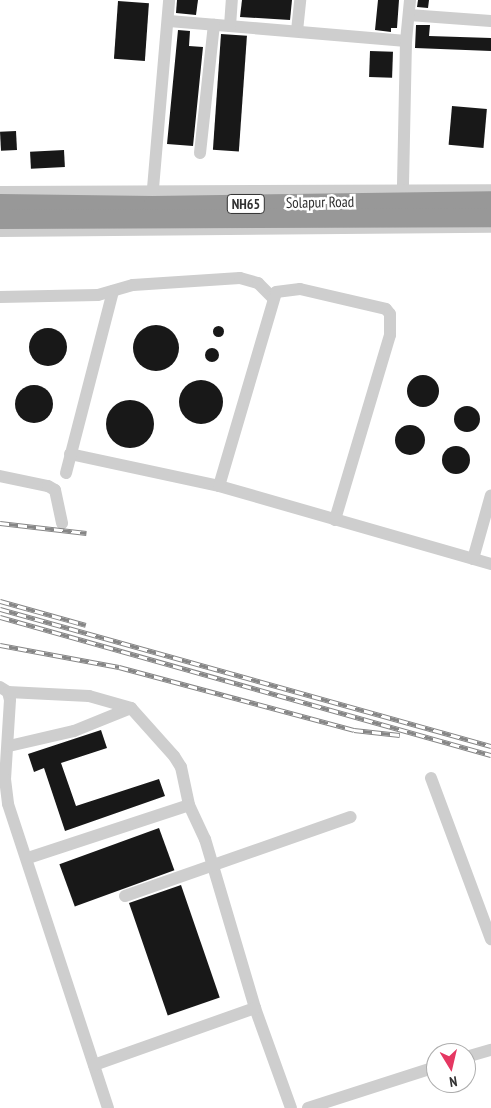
<!DOCTYPE html>
<html>
<head>
<meta charset="utf-8">
<style>
  body { margin:0 }
  #map { position:relative; width:491px; height:1108px; overflow:hidden; background:#fff; font-family:"PT Sans Narrow",sans-serif }
  div>[style] { position:absolute }
  .building>* { inset:0; background:#181818; transform-origin:0 0 }
  .round { border-radius:50% }
  .minor>* { height:12px; margin:-6px; padding:0 6px; transform-origin:6px; border-radius:6px; background:#cecece }
  .highway>* { height:19px; margin:-9.5px; padding:0 9.5px; transform-origin:9.5px; border-radius:9.5px; background:#989898 }
  .rail>* { height:5px; margin-top:-2.5px; transform-origin:0; background:repeating-linear-gradient(90deg,#fff 0 9px,#868686 0 18px); box-sizing:border-box; border-block:1px solid #868686 }
  span { translate:-50% -50%; white-space:nowrap; text-align:center; line-height:1.15; -webkit-text-stroke:5px #fff; paint-order:stroke }
  .shield-label span { padding:1px 4px; background:#fff; border:1px solid; border-radius:4px; -webkit-text-stroke-width:0 }
  .shield-label { font-size:14px; color:#313131; font-weight:700 }
  .street-label { font-size:15px; color:#313131 }
  .north { position:absolute; left:426px; top:1043px; width:50px; height:50px; box-sizing:border-box; background:#fff; border:1px solid #adadad; border-radius:50%; rotate:171deg; font-size:14px; font-weight:700; line-height:20px; text-align:center; color:#313131 }
  .north::after { content:''; display:block; margin:auto; width:18px; height:22px; background:#e53762; clip-path:polygon(50% 0,100% 100%,50% 72%,0 100%) }
</style>
</head>
<body>
<div id="map">
  <div class="building">
    <div style="clip-path:polygon(177px 0,198px 0,196px 15px,176px 13px)"></div>
    <div style="clip-path:polygon(242px 0,292px 0,290px 20px,240px 17px)"></div>
    <div style="clip-path:polygon(378px 0,399px 0,397px 28px,391px 28px,391px 32px,375px 30px)"></div>
    <div style="clip-path:polygon(418px 0,429px 0,428px 8px,417px 7px)"></div>
    <div style="left:118px;top:1px;width:31px;height:58px;rotate:4deg"></div>
    <div style="clip-path:polygon(416px 25px,430px 25px,429px 36px,491px 38px,491px 51px,415px 48px)"></div>
    <div style="clip-path:polygon(178px 30px,190px 31px,189px 46px,203px 47px,193px 146px,167px 144px)"></div>
    <div style="left:221px;top:34px;width:26px;height:116px;rotate:4deg"></div>
    <div style="left:370px;top:51px;width:23px;height:26px;rotate:2deg"></div>
    <div style="left:452px;top:106px;width:35px;height:39px;rotate:5deg"></div>
    <div style="left:16px;top:131px;width:19px;height:16px;rotate:87deg"></div>
    <div style="left:64px;top:150px;width:17px;height:34px;rotate:87deg"></div>
    <div class="round" style="left:133px;top:325px;width:46px;height:46px"></div>
    <div class="round" style="left:212.5px;top:325.5px;width:11px;height:11px"></div>
    <div class="round" style="left:29px;top:328px;width:38px;height:38px"></div>
    <div class="round" style="left:205px;top:348px;width:14px;height:14px"></div>
    <div class="round" style="left:407px;top:375px;width:32px;height:32px"></div>
    <div class="round" style="left:179px;top:380px;width:44px;height:44px"></div>
    <div class="round" style="left:15px;top:385px;width:38px;height:38px"></div>
    <div class="round" style="left:106px;top:400px;width:48px;height:48px"></div>
    <div class="round" style="left:454px;top:406px;width:26px;height:26px"></div>
    <div class="round" style="left:395px;top:425px;width:30px;height:30px"></div>
    <div class="round" style="left:442px;top:446px;width:28px;height:28px"></div>
    <div style="clip-path:polygon(101px 730px,107px 748px,61px 763px,76px 806px,159px 779px,165px 796px,65px 831px,44px 768px,34px 772px,28px 754px)"></div>
    <div style="left:159px;top:828px;width:45px;height:106px;rotate:70deg"></div>
    <div style="left:181px;top:885px;width:119px;height:55px;rotate:71deg"></div>
  </div>
  <div class="minor">
    <div style="left:409px;top:15px;width:82px;rotate:4.2deg"></div>
    <div style="left:169px;top:21px;width:238px;rotate:4.8deg"></div>
    <div style="left:406px;top:41px;width:149px;rotate:91.2deg"></div>
    <div style="left:230px;top:26px;width:26px;rotate:-86deg"></div>
    <div style="left:297px;top:31px;width:31px;rotate:-84deg"></div>
    <div style="left:406px;top:41px;width:41px;rotate:-84.4deg"></div>
    <div style="left:200px;top:153px;width:129px;rotate:-83.8deg"></div>
    <div style="left:0;top:192px;width:491px;rotate:-0.2deg"></div>
    <div style="left:152px;top:200px;width:201px;rotate:-85.1deg"></div>
    <div style="left:0;top:231px;width:491px;rotate:-0.5deg"></div>
    <div style="left:0;top:297px;width:98px;rotate:-1.2deg"></div>
    <div style="left:98px;top:295px;width:36px;rotate:-16deg"></div>
    <div style="left:133px;top:285px;width:107px;rotate:-3.7deg"></div>
    <div style="left:240px;top:278px;width:19px;rotate:16deg"></div>
    <div style="left:258px;top:283px;width:20px;rotate:45deg"></div>
    <div style="left:70px;top:454px;width:152px;rotate:12.1deg"></div>
    <div style="left:219px;top:486px;width:283px;rotate:16deg"></div>
    <div style="left:66px;top:473px;width:188px;rotate:-75.5deg"></div>
    <div style="left:0;top:476px;width:49px;rotate:11.8deg"></div>
    <div style="left:48px;top:486px;width:8px;rotate:30deg"></div>
    <div style="left:55px;top:490px;width:34px;rotate:78deg"></div>
    <div style="left:219px;top:486px;width:202px;rotate:-73.6deg"></div>
    <div style="left:276px;top:292px;width:24px;rotate:-7deg"></div>
    <div style="left:300px;top:289px;width:88px;rotate:13.1deg"></div>
    <div style="left:386px;top:309px;width:6px;rotate:51deg"></div>
    <div style="left:390px;top:314px;width:21px;rotate:90deg"></div>
    <div style="left:390px;top:335px;width:193px;rotate:106.6deg"></div>
    <div style="left:473px;top:559px;width:66px;rotate:-74.3deg"></div>
    <div style="left:0;top:687px;width:9px;rotate:32deg"></div>
    <div style="left:8px;top:692px;width:8px;rotate:76deg"></div>
    <div style="left:10px;top:700px;width:79px;rotate:93.6deg"></div>
    <div style="left:5px;top:779px;width:25px;rotate:83deg"></div>
    <div style="left:8px;top:804px;width:320px;rotate:71.8deg"></div>
    <div style="left:8px;top:692px;width:81px;rotate:2.8deg"></div>
    <div style="left:89px;top:696px;width:44px;rotate:15.9deg"></div>
    <div style="left:131px;top:708px;width:64px;rotate:48.1deg"></div>
    <div style="left:174px;top:756px;width:13px;rotate:58deg"></div>
    <div style="left:181px;top:767px;width:39px;rotate:78deg"></div>
    <div style="left:189px;top:805px;width:38px;rotate:65deg"></div>
    <div style="left:205px;top:839px;width:176px;rotate:73.5deg"></div>
    <div style="left:255px;top:1008px;width:106px;rotate:70.2deg"></div>
    <div style="left:9px;top:746px;width:67px;rotate:-13deg"></div>
    <div style="left:74px;top:731px;width:61px;rotate:-22deg"></div>
    <div style="left:431px;top:778px;width:172px;rotate:69.6deg"></div>
    <div style="left:28px;top:858px;width:169px;rotate:-18.2deg"></div>
    <div style="left:125px;top:896px;width:239px;rotate:-19.3deg"></div>
    <div style="left:466px;top:1057px;width:26px;rotate:-16deg"></div>
    <div style="left:94px;top:1065px;width:171px;rotate:-19.5deg"></div>
    <div style="left:308px;top:1108px;width:134px;rotate:-17.8deg"></div>
  </div>
  <div class="highway">
    <div style="left:0;top:203px;width:152px;rotate:0.8deg"></div>
    <div style="left:152px;top:205px;width:339px;rotate:-0.8deg"></div>
    <div style="left:0;top:219px;width:491px;rotate:-0.2deg"></div>
  </div>
  <div class="rail">
    <div style="left:0;top:523px;width:87px;rotate:6.6deg"></div>
    <div style="left:0;top:601px;width:89px;rotate:15.6deg"></div>
    <div style="left:0;top:609px;width:510px;rotate:15.59deg"></div>
    <div style="left:0;top:617px;width:510px;rotate:15.7deg"></div>
    <div style="left:0;top:645px;width:121px;rotate:10.5deg"></div>
    <div style="left:119px;top:667px;width:243px;rotate:15deg"></div>
    <div style="left:354px;top:730px;width:46px;rotate:6.2deg"></div>
  </div>
  <div class="shield-label">
    <span style="left:246px;top:204px">NH65</span>
  </div>
  <div class="street-label">
    <span style="left:320px;top:202px;rotate:-1deg">Solapur Road</span>
  </div>
  <div class="north">N</div>
</div>
</body>
</html>
